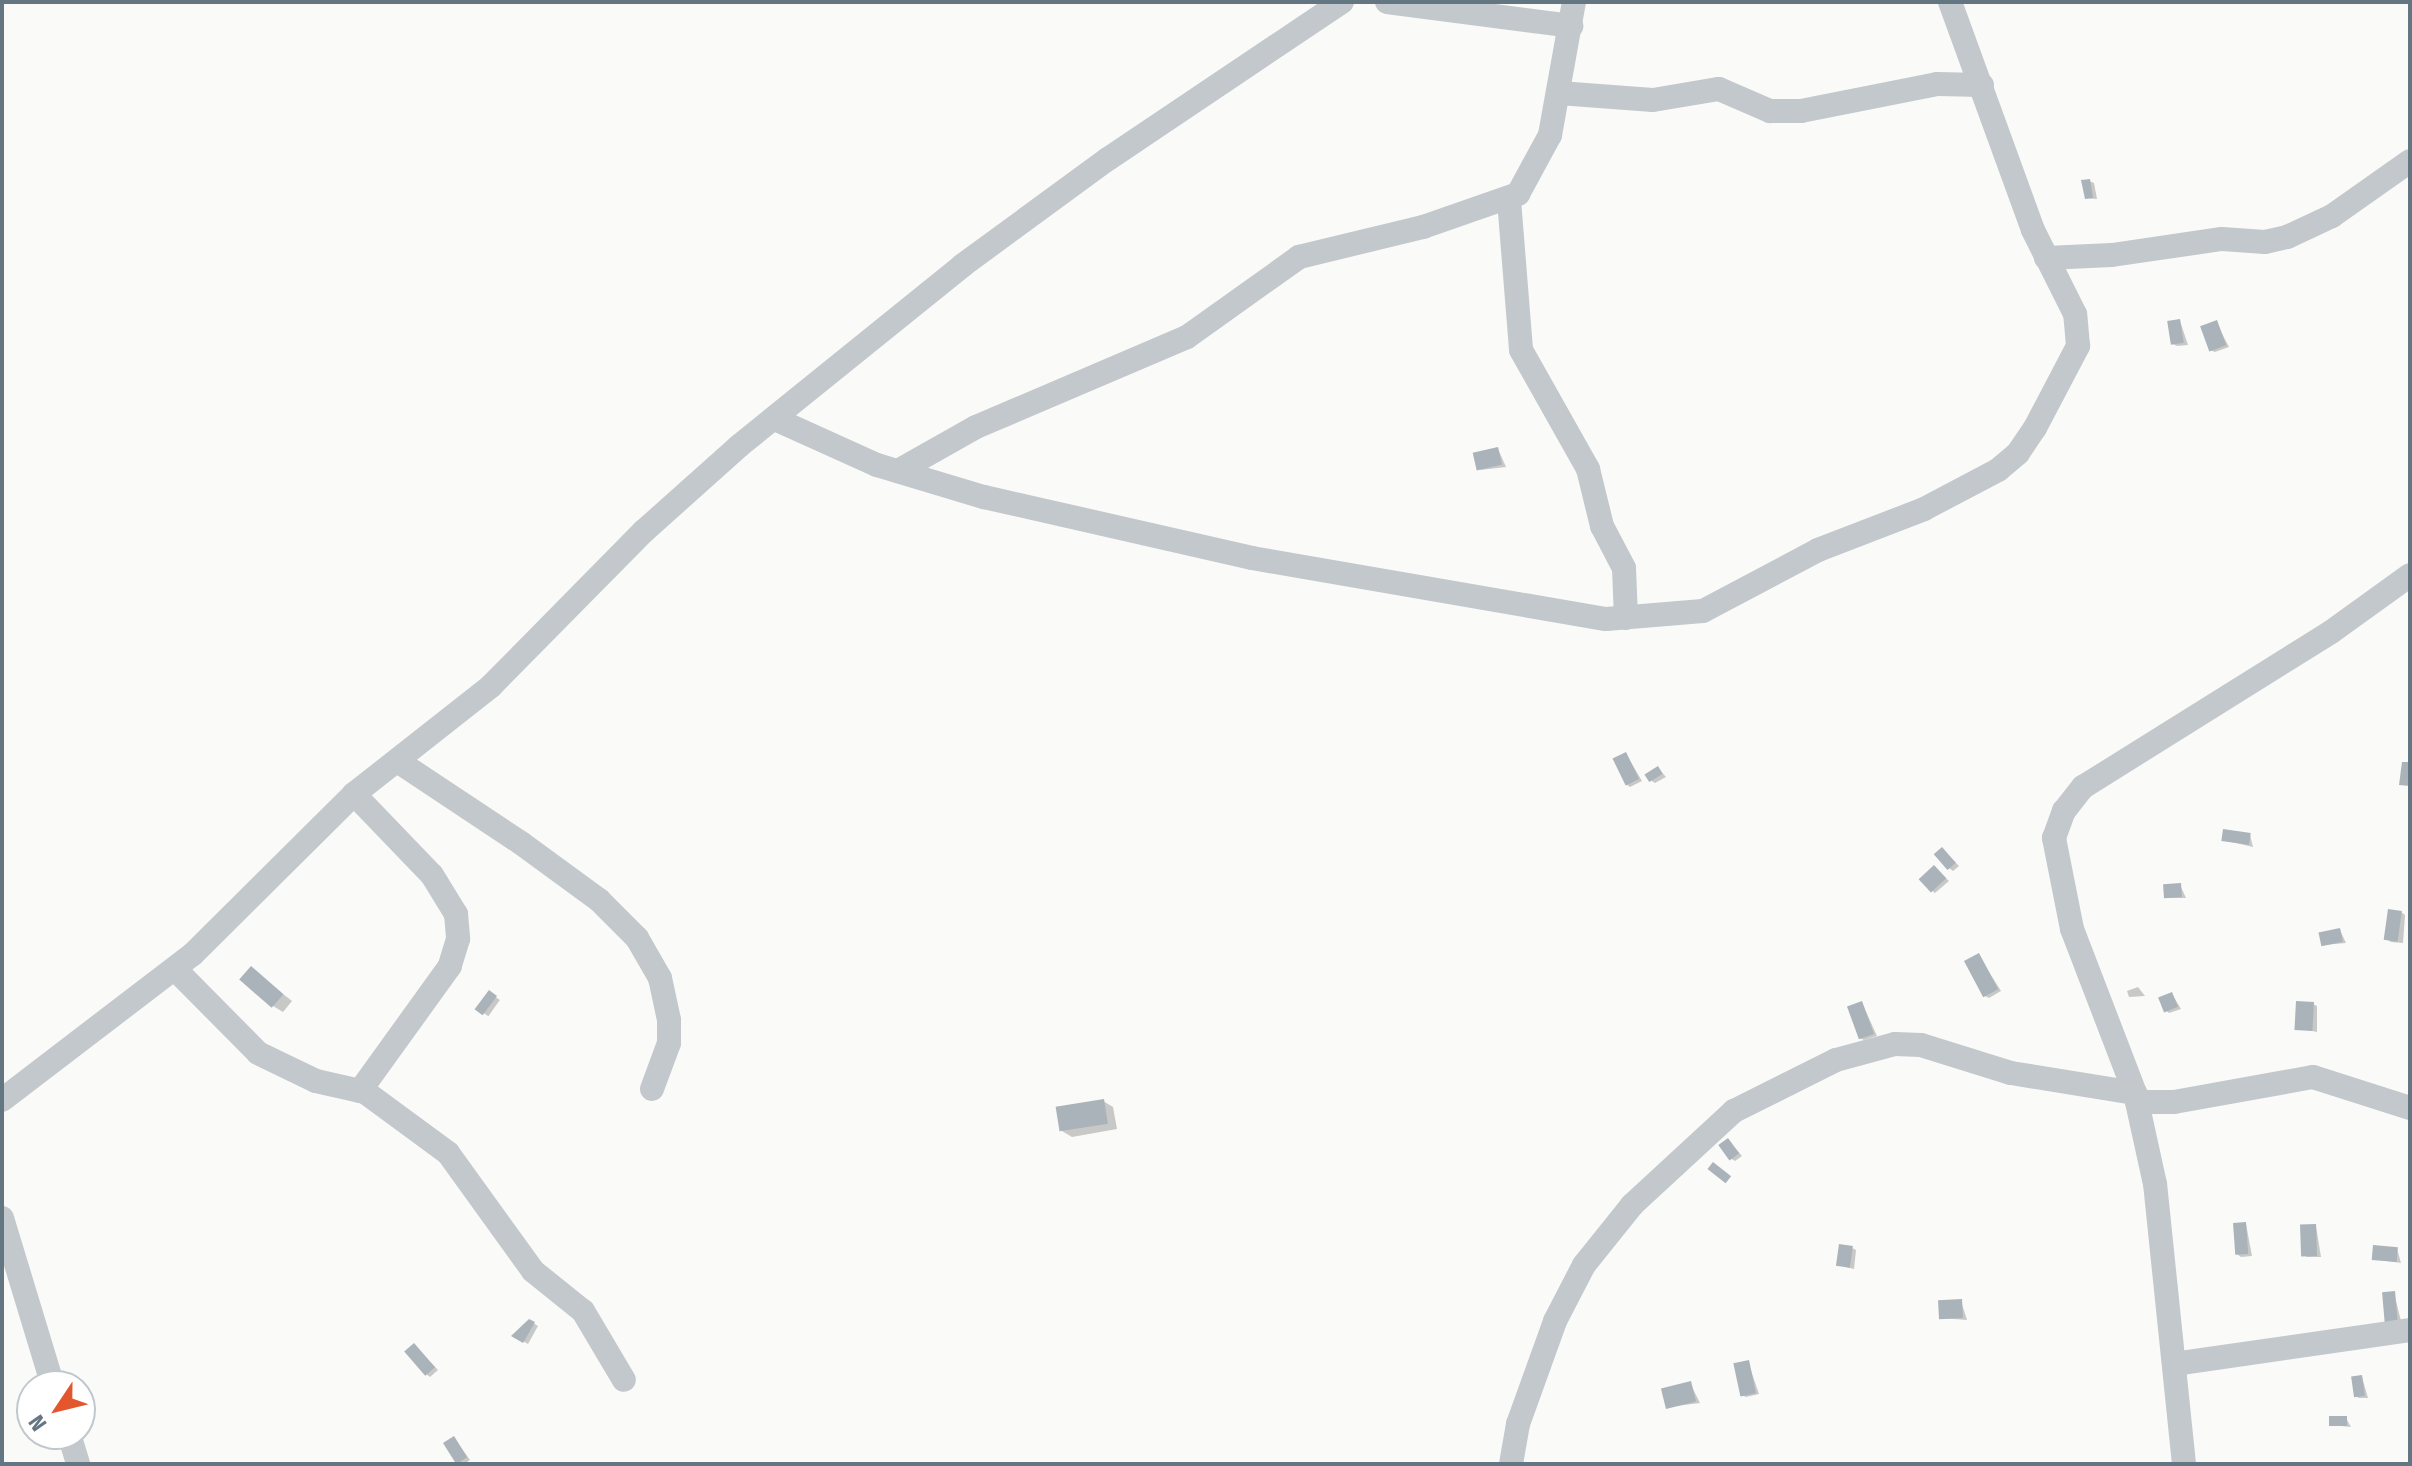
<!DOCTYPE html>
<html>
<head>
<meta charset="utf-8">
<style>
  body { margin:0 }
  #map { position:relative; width:2412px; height:1466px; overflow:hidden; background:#fafaf8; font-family:"Fira Sans Condensed",sans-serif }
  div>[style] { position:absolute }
  .shadow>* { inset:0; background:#0003; transform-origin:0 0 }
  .building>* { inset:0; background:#aab3b9; transform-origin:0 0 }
  .street>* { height:24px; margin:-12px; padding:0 12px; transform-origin:12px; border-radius:12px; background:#c3c8cc }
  span { translate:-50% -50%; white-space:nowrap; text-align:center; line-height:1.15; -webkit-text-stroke:8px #fff; paint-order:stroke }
  .frame { position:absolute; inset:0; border:4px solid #657683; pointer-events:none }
  .north { position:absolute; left:16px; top:1370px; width:80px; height:80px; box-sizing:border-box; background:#fff; border:2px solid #c1c8cd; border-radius:50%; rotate:235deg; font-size:22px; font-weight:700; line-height:32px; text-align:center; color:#657683 }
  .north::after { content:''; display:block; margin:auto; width:28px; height:36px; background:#e4572e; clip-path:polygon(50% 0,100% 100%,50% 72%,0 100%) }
</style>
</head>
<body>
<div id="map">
  <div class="shadow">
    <div style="clip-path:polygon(2089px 181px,2094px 183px,2097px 199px,2086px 198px)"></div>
    <div style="clip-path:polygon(2180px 321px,2188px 345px,2177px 346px,2173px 344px)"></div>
    <div style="clip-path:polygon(2216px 322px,2229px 347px,2215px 352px,2210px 350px)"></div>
    <div style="clip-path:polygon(1498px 449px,1506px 467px,1480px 470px)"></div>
    <div style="clip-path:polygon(1626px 754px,1642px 781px,1630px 787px,1626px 784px)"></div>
    <div style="clip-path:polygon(1658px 768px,1666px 777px,1655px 783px,1650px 780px)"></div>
    <div style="clip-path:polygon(2250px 835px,2253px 847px,2223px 840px)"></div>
    <div style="clip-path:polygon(1942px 849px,1959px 866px,1953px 871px,1949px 868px)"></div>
    <div style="clip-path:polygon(1934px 867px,1949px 881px,1935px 893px,1931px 890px)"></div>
    <div style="clip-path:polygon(2180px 885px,2186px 898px,2166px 898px)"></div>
    <div style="clip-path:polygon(2401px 912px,2405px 915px,2403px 943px,2391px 942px,2387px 939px)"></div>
    <div style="clip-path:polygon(2340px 930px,2346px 943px,2323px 945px)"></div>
    <div style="clip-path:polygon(1979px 956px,2001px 991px,1989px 998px,1985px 996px)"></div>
    <div style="clip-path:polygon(251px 969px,292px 1001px,283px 1012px,273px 1006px)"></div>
    <div style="clip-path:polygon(2138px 987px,2145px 996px,2129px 997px,2127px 991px)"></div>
    <div style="left:490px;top:993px;width:12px;height:20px;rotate:35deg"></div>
    <div style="clip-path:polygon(2172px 994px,2181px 1009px,2169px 1013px,2165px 1010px)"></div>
    <div style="clip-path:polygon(1862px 1003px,1877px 1036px,1864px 1040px,1860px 1038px)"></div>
    <div style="clip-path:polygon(2313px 1004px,2317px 1006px,2317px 1032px,2302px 1029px)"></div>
    <div style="clip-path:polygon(1103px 1101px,1113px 1107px,1117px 1129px,1072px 1137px,1062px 1131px)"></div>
    <div style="clip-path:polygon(1728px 1140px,1742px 1156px,1735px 1161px,1730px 1158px)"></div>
    <div style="clip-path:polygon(2246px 1224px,2252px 1256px,2241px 1257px,2237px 1254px)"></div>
    <div style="clip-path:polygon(2316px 1226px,2321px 1257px,2307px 1257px,2303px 1255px)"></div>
    <div style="clip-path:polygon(1852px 1248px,1856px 1250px,1854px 1269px,1838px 1265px)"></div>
    <div style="clip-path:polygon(2397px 1249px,2401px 1263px,2374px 1259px)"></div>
    <div style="clip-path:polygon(2394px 1293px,2402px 1325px,2392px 1326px)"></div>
    <div style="clip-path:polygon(1961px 1301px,1967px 1320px,1941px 1318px)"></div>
    <div style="clip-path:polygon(530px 1321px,538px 1326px,528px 1344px,514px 1336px)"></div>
    <div style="clip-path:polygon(415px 1346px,438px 1370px,430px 1377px,426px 1374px)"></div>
    <div style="clip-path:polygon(1748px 1362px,1759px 1394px,1746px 1397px,1742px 1395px)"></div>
    <div style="clip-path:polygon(2362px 1377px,2368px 1398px,2359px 1398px,2355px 1396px)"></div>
    <div style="clip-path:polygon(1690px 1383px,1700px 1403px,1668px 1407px)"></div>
    <div style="clip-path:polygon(2346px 1418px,2351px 1427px,2332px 1425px)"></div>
    <div style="clip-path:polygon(454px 1438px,470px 1460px,464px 1464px,457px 1463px)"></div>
  </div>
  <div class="building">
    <div style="clip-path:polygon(2090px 179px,2093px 198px,2085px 199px,2081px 180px)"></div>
    <div style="left:2180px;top:319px;width:24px;height:13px;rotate:81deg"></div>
    <div style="left:2217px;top:320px;width:27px;height:18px;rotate:70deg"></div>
    <div style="left:1498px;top:447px;width:18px;height:26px;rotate:77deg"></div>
    <div style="left:1626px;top:752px;width:30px;height:15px;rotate:64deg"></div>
    <div style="clip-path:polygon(2402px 762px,2410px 762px,2410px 786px,2399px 785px)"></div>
    <div style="left:1658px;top:766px;width:9px;height:16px;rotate:58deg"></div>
    <div style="left:2223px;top:829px;width:28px;height:12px;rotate:8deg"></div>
    <div style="left:1942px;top:847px;width:21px;height:11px;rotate:49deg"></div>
    <div style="left:1934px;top:865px;width:18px;height:21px;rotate:47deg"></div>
    <div style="left:2181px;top:883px;width:14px;height:18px;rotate:86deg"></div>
    <div style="left:2388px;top:909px;width:14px;height:31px;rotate:8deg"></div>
    <div style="left:2340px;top:928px;width:14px;height:22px;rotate:78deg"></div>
    <div style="left:1979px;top:953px;width:41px;height:17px;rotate:62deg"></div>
    <div style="left:251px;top:966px;width:43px;height:18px;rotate:41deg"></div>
    <div style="left:489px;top:990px;width:10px;height:24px;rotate:37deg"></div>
    <div style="left:2172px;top:992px;width:16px;height:15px;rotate:68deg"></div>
    <div style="left:1862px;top:1001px;width:35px;height:16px;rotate:70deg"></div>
    <div style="left:2296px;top:1001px;width:18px;height:29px;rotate:3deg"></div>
    <div style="left:1104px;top:1099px;width:25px;height:49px;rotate:81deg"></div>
    <div style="left:1728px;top:1138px;width:19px;height:12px;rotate:54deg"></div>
    <div style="left:1713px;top:1162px;width:23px;height:9px;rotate:38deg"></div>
    <div style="left:2246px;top:1222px;width:32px;height:13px;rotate:86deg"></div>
    <div style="left:2316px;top:1224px;width:32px;height:16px;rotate:88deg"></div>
    <div style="left:1839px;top:1244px;width:14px;height:22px;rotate:8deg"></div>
    <div style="left:2373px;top:1245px;width:25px;height:15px;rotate:5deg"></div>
    <div style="left:2395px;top:1291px;width:32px;height:13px;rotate:85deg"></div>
    <div style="left:1962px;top:1299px;width:19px;height:24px;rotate:87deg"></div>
    <div style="clip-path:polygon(529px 1319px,535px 1322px,523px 1343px,511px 1336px)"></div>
    <div style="left:414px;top:1343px;width:32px;height:13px;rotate:49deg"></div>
    <div style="left:1749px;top:1360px;width:34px;height:16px;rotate:78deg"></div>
    <div style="left:2362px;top:1375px;width:21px;height:11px;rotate:82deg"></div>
    <div style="left:1691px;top:1381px;width:21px;height:31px;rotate:76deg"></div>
    <div style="left:2329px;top:1416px;width:18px;height:10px"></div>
    <div style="left:454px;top:1436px;width:25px;height:13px;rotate:58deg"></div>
  </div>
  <div class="street">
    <div style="left:1387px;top:2px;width:186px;rotate:7.4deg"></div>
    <div style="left:1559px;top:93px;width:94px;rotate:4.3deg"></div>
    <div style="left:1653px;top:100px;width:67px;rotate:-9.5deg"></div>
    <div style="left:1719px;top:89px;width:56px;rotate:23.3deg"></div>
    <div style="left:1770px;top:111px;width:31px"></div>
    <div style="left:1801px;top:111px;width:139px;rotate:-11.2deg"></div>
    <div style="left:1937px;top:84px;width:45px;rotate:1.3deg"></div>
    <div style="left:1509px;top:200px;width:150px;rotate:85.4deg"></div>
    <div style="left:1521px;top:350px;width:137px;rotate:60.6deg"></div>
    <div style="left:1588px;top:469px;width:59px;rotate:76.2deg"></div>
    <div style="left:1602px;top:526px;width:47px;rotate:62.4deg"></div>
    <div style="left:1624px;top:568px;width:50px;rotate:87.7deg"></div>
    <div style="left:2046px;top:258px;width:66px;rotate:-2.6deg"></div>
    <div style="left:2112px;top:255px;width:111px;rotate:-8.3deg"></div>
    <div style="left:2222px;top:239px;width:43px;rotate:4deg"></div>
    <div style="left:2265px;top:242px;width:23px;rotate:-13deg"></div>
    <div style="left:2287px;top:237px;width:50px;rotate:-25deg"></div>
    <div style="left:2332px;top:216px;width:95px;rotate:-35.2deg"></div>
    <div style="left:775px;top:419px;width:112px;rotate:24.3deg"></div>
    <div style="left:877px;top:465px;width:112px;rotate:16.7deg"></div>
    <div style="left:984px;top:497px;width:275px;rotate:12.8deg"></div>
    <div style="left:1252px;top:558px;width:359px;rotate:9.8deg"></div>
    <div style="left:1606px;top:619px;width:97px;rotate:-4.7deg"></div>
    <div style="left:1703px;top:611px;width:130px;rotate:-27.9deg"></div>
    <div style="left:1818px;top:550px;width:114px;rotate:-21.1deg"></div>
    <div style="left:1924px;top:509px;width:84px;rotate:-27.8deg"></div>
    <div style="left:1998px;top:470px;width:26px;rotate:-40deg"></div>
    <div style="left:2018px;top:453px;width:30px;rotate:-56deg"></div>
    <div style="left:2035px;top:428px;width:93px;rotate:-62.3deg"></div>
    <div style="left:2078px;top:346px;width:32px;rotate:-95deg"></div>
    <div style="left:2075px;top:314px;width:94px;rotate:-116.6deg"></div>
    <div style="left:2033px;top:230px;width:243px;rotate:-110deg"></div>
    <div style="left:898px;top:471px;width:90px;rotate:-29.4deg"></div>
    <div style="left:976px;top:427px;width:229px;rotate:-23.1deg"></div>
    <div style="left:1187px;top:337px;width:138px;rotate:-35.5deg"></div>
    <div style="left:1299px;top:257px;width:128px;rotate:-13.6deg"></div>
    <div style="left:1423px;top:227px;width:101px;rotate:-19.2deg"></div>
    <div style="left:1518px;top:194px;width:67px;rotate:-61.5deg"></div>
    <div style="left:1550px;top:135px;width:135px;rotate:-79.8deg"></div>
    <div style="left:399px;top:762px;width:146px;rotate:33.6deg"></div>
    <div style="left:521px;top:843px;width:97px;rotate:36.2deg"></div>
    <div style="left:599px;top:900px;width:54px;rotate:45deg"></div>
    <div style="left:637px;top:938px;width:46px;rotate:60.1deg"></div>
    <div style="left:660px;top:978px;width:43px;rotate:77.9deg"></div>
    <div style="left:669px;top:1020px;width:23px;rotate:90deg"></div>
    <div style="left:669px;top:1043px;width:49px;rotate:110.3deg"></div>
    <div style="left:354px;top:794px;width:112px;rotate:46.1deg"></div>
    <div style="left:432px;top:875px;width:46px;rotate:58.4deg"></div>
    <div style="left:456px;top:914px;width:25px;rotate:85deg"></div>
    <div style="left:458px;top:939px;width:28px;rotate:107deg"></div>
    <div style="left:450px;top:966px;width:154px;rotate:125.8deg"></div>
    <div style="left:175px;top:969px;width:118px;rotate:45.3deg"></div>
    <div style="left:258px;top:1053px;width:64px;rotate:25.8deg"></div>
    <div style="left:316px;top:1081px;width:50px;rotate:12.7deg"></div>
    <div style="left:365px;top:1092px;width:103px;rotate:36.3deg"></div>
    <div style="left:448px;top:1153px;width:145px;rotate:54.2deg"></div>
    <div style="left:533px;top:1271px;width:64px;rotate:38.7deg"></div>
    <div style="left:583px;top:1311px;width:80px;rotate:59.3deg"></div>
    <div style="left:2px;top:1100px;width:240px;rotate:-37.4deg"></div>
    <div style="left:193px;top:954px;width:227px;rotate:-44.8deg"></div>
    <div style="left:354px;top:794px;width:174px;rotate:-38.2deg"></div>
    <div style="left:491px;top:686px;width:218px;rotate:-45.4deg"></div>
    <div style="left:644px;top:531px;width:127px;rotate:-41.8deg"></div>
    <div style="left:739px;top:446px;width:288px;rotate:-38.9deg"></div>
    <div style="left:963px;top:265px;width:180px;rotate:-36.2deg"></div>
    <div style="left:1108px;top:159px;width:282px;rotate:-33.9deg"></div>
    <div style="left:2137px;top:1102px;width:37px"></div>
    <div style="left:2174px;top:1102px;width:141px;rotate:-10.2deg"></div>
    <div style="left:2313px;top:1077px;width:102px;rotate:17.7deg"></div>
    <div style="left:2px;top:1218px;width:176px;rotate:73.1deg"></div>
    <div style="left:2174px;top:1364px;width:238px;rotate:-8.2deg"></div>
    <div style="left:69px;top:1434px;width:31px;rotate:73deg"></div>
    <div style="left:1511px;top:1464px;width:41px;rotate:-80.1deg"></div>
    <div style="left:1518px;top:1424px;width:109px;rotate:-70.2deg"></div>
    <div style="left:1555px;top:1321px;width:63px;rotate:-62.6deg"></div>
    <div style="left:1584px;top:1265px;width:77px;rotate:-51.3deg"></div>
    <div style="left:1632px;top:1205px;width:139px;rotate:-42.7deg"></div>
    <div style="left:1734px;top:1111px;width:114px;rotate:-26.6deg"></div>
    <div style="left:1836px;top:1060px;width:61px;rotate:-15.2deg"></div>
    <div style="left:1895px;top:1044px;width:26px;rotate:2deg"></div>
    <div style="left:1921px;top:1045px;width:94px;rotate:17.3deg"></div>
    <div style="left:2011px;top:1073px;width:126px;rotate:9.2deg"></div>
    <div style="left:2184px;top:1464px;width:281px;rotate:-95.9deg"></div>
    <div style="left:2155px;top:1184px;width:93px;rotate:-102.4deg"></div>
    <div style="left:2135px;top:1093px;width:176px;rotate:-111deg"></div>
    <div style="left:2072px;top:929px;width:93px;rotate:-101.2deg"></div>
    <div style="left:2054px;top:838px;width:29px;rotate:-70deg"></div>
    <div style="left:2064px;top:811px;width:31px;rotate:-52deg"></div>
    <div style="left:2083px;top:787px;width:292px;rotate:-32deg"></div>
    <div style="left:2331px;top:632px;width:97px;rotate:-35.8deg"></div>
  </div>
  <div class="frame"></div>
  <div class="north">N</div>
</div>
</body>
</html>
